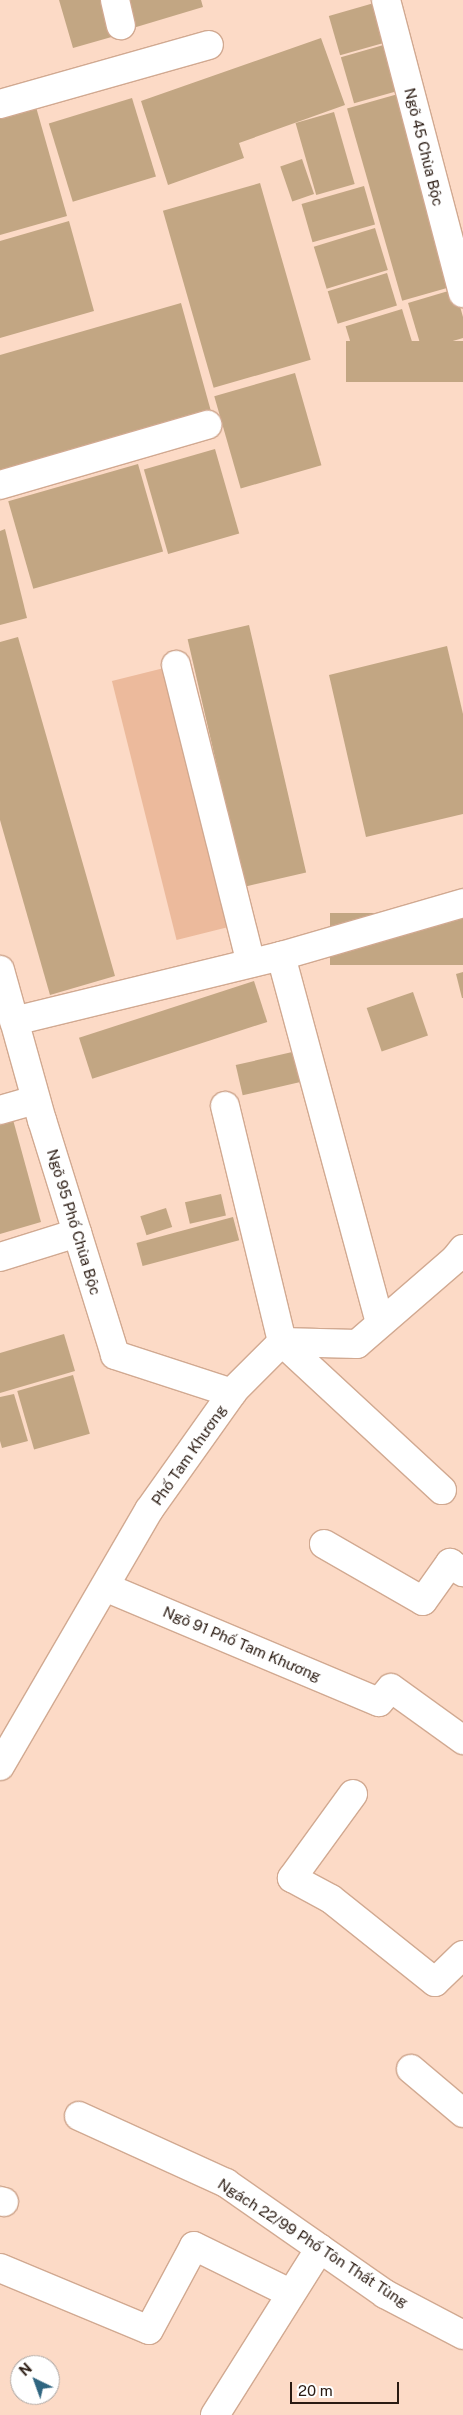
<!DOCTYPE html>
<html>
<head>
<meta charset="utf-8">
<style>
  body { margin:0 }
  #map { position:relative; width:463px; height:2415px; overflow:hidden; background:#fcdac6; font-family:"Public Sans",sans-serif }
  div>[style] { position:absolute }
  .green>* { inset:0; background:#ecba9c; transform-origin:0 0 }
  .building>* { inset:0; background:#c2a683; transform-origin:0 0 }
  .roads { filter:drop-shadow(1px 0 #d1a991) drop-shadow(-1px 0 #d1a991) drop-shadow(0 1px #d1a991) drop-shadow(0 -1px #d1a991) }
  .minor>* { height:28px; margin:-14px; padding:0 14px; transform-origin:14px; border-radius:14px; background:#fff }
  span { translate:-50% -50%; white-space:nowrap; text-align:center; line-height:1.15; -webkit-text-stroke:4px #fff; paint-order:stroke }
  .street-label { font-size:15px; color:#2a1b12 }
  .north { position:absolute; left:10px; top:2355px; width:50px; height:50px; box-sizing:border-box; background:#fff; border:1px solid #aaa4a0; border-radius:50%; rotate:318deg; font-size:14px; font-weight:700; line-height:20px; text-align:center; color:#2a1b12 }
  .north::after { content:''; display:block; margin:auto; width:18px; height:22px; background:#2f6580; clip-path:polygon(50% 0,100% 100%,50% 72%,0 100%) }
  .scale { position:absolute; left:290px; top:2382px; width:109px; height:22px; box-sizing:border-box; border:2px solid #2a1b12; border-top:0; padding-left:6px; font-size:15px; line-height:18px; white-space:nowrap; color:#2a1b12; -webkit-text-stroke:4px #fff; paint-order:stroke }
</style>
</head>
<body>
<div id="map">
  <div class="green">
    <div style="left:176px;top:665px;width:267px;height:66px;rotate:76deg"></div>
  </div>
  <div class="building">
    <div style="clip-path:polygon(59px 0,106px 0,115px 36px,73px 48px)"></div>
    <div style="clip-path:polygon(125px 0,201px 0,203px 7px,133px 28px)"></div>
    <div style="left:374px;top:3px;width:41px;height:47px;rotate:74deg"></div>
    <div style="clip-path:polygon(321px 38px,345px 105px,239px 143px,244px 158px,168px 185px,141px 101px)"></div>
    <div style="left:387px;top:44px;width:48px;height:48px;rotate:74deg"></div>
    <div style="left:398px;top:94px;width:200px;height:53px;rotate:74deg"></div>
    <div style="left:132px;top:98px;width:82px;height:87px;rotate:73deg"></div>
    <div style="clip-path:polygon(36px 107px,67px 216px,0 235px,0 117px)"></div>
    <div style="left:334px;top:112px;width:75px;height:40px;rotate:74deg"></div>
    <div style="left:302px;top:159px;width:37px;height:23px;rotate:71deg"></div>
    <div style="left:260px;top:183px;width:184px;height:101px;rotate:74deg"></div>
    <div style="left:364px;top:186px;width:40px;height:65px;rotate:74deg"></div>
    <div style="clip-path:polygon(69px 221px,94px 311px,0 338px,0 241px)"></div>
    <div style="left:375px;top:228px;width:44px;height:64px;rotate:73deg"></div>
    <div style="left:387px;top:273px;width:34px;height:62px;rotate:73deg"></div>
    <div style="clip-path:polygon(455px 289px,463px 317px,463px 338px,422px 350px,408px 303px)"></div>
    <div style="clip-path:polygon(181px 303px,212px 415px,0 476px,0 355px)"></div>
    <div style="left:402px;top:309px;width:45px;height:59px;rotate:73deg"></div>
    <div style="left:463px;top:341px;width:41px;height:117px;rotate:90deg"></div>
    <div style="left:295px;top:373px;width:96px;height:84px;rotate:74deg"></div>
    <div style="left:215px;top:449px;width:88px;height:74px;rotate:74deg"></div>
    <div style="left:138px;top:464px;width:91px;height:135px;rotate:74deg"></div>
    <div style="clip-path:polygon(5px 529px,27px 618px,0 625px,0 531px)"></div>
    <div style="left:249px;top:625px;width:254px;height:63px;rotate:77deg"></div>
    <div style="clip-path:polygon(18px 637px,115px 976px,50px 995px,0 820px,0 642px)"></div>
    <div style="clip-path:polygon(447px 646px,463px 714px,463px 814px,366px 837px,329px 675px)"></div>
    <div style="left:463px;top:913px;width:52px;height:133px;rotate:90deg"></div>
    <div style="clip-path:polygon(463px 972px,463px 998px,462px 998px,456px 974px)"></div>
    <div style="left:254px;top:981px;width:43px;height:184px;rotate:72deg"></div>
    <div style="left:413px;top:992px;width:46px;height:49px;rotate:71deg"></div>
    <div style="left:301px;top:1050px;width:31px;height:67px;rotate:77deg"></div>
    <div style="clip-path:polygon(12px 1116px,41px 1222px,0 1234px,0 1119px)"></div>
    <div style="left:221px;top:1194px;width:22px;height:37px;rotate:77deg"></div>
    <div style="left:166px;top:1208px;width:20px;height:27px;rotate:72deg"></div>
    <div style="left:233px;top:1217px;width:24px;height:100px;rotate:75deg"></div>
    <div style="clip-path:polygon(64px 1334px,75px 1371px,0 1393px,0 1353px)"></div>
    <div style="left:73px;top:1375px;width:61px;height:58px;rotate:74deg"></div>
    <div style="clip-path:polygon(14px 1394px,28px 1441px,2px 1448px,0 1441px,0 1397px)"></div>
  </div>
  <div class="roads">
    <div class="minor">
      <div style="left:115px;top:0;width:26px;rotate:77deg"></div>
      <div style="left:386px;top:0;width:303px;rotate:75.3deg"></div>
      <div style="left:0;top:104px;width:217px;rotate:-15.8deg"></div>
      <div style="left:0;top:485px;width:216px;rotate:-16.2deg"></div>
      <div style="left:176px;top:665px;width:307px;rotate:75.9deg"></div>
      <div style="left:281px;top:956px;width:379px;rotate:74.9deg"></div>
      <div style="left:0;top:970px;width:156px;rotate:74.4deg"></div>
      <div style="left:42px;top:1120px;width:246px;rotate:72.7deg"></div>
      <div style="left:115px;top:1355px;width:123px;rotate:18deg"></div>
      <div style="left:14px;top:1021px;width:275px;rotate:-13.7deg"></div>
      <div style="left:281px;top:956px;width:190px;rotate:-16.2deg"></div>
      <div style="left:225px;top:1106px;width:243px;rotate:76.4deg"></div>
      <div style="left:282px;top:1342px;width:218px;rotate:42.8deg"></div>
      <div style="left:0;top:1110px;width:37px;rotate:-16deg"></div>
      <div style="left:0;top:1257px;width:81px;rotate:-17.3deg"></div>
      <div style="left:324px;top:1544px;width:114px;rotate:29.9deg"></div>
      <div style="left:423px;top:1601px;width:47px;rotate:-54.6deg"></div>
      <div style="left:450px;top:1563px;width:16px;rotate:35deg"></div>
      <div style="left:105px;top:1587px;width:297px;rotate:22.8deg"></div>
      <div style="left:379px;top:1702px;width:18px;rotate:-49deg"></div>
      <div style="left:391px;top:1688px;width:89px;rotate:35.8deg"></div>
      <div style="left:0;top:1766px;width:296px;rotate:-59.8deg"></div>
      <div style="left:149px;top:1510px;width:148px;rotate:-54.6deg"></div>
      <div style="left:235px;top:1389px;width:66px;rotate:-45deg"></div>
      <div style="left:282px;top:1342px;width:75px;rotate:1.5deg"></div>
      <div style="left:357px;top:1344px;width:130px;rotate:-40.9deg"></div>
      <div style="left:455px;top:1259px;width:13px;rotate:-51deg"></div>
      <div style="left:353px;top:1794px;width:104px;rotate:126deg"></div>
      <div style="left:292px;top:1878px;width:44px;rotate:28.3deg"></div>
      <div style="left:331px;top:1899px;width:133px;rotate:38.6deg"></div>
      <div style="left:435px;top:1982px;width:39px;rotate:-44deg"></div>
      <div style="left:411px;top:2069px;width:68px;rotate:40.2deg"></div>
      <div style="left:79px;top:2116px;width:162px;rotate:24.5deg"></div>
      <div style="left:226px;top:2183px;width:194px;rotate:34.9deg"></div>
      <div style="left:385px;top:2294px;width:88px;rotate:27.7deg"></div>
      <div style="left:0;top:2201px;width:4px;rotate:14deg"></div>
      <div style="left:0;top:2268px;width:161px;rotate:22.6deg"></div>
      <div style="left:149px;top:2330px;width:95px;rotate:-61.8deg"></div>
      <div style="left:194px;top:2246px;width:107px;rotate:26.1deg"></div>
      <div style="left:215px;top:2415px;width:197px;rotate:-57.8deg"></div>
    </div>
  </div>
  <div class="street-label">
    <span style="left:424px;top:147px;rotate:76deg">Ngõ 45 Chùa Bộc</span>
    <span style="left:74px;top:1222px;rotate:73deg">Ngõ 95 Phố Chùa Bộc</span>
    <span style="left:189px;top:1455px;rotate:-55deg">Phố Tam Khương</span>
    <span style="left:242px;top:1644px;rotate:23deg">Ngõ 91 Phố Tam Khương</span>
    <span style="left:313px;top:2243px;rotate:33deg">Ngách 22/99 Phố Tôn Thất Tùng</span>
  </div>
  <div class="north">N</div>
  <div class="scale">20 m</div>
</div>
</body>
</html>
